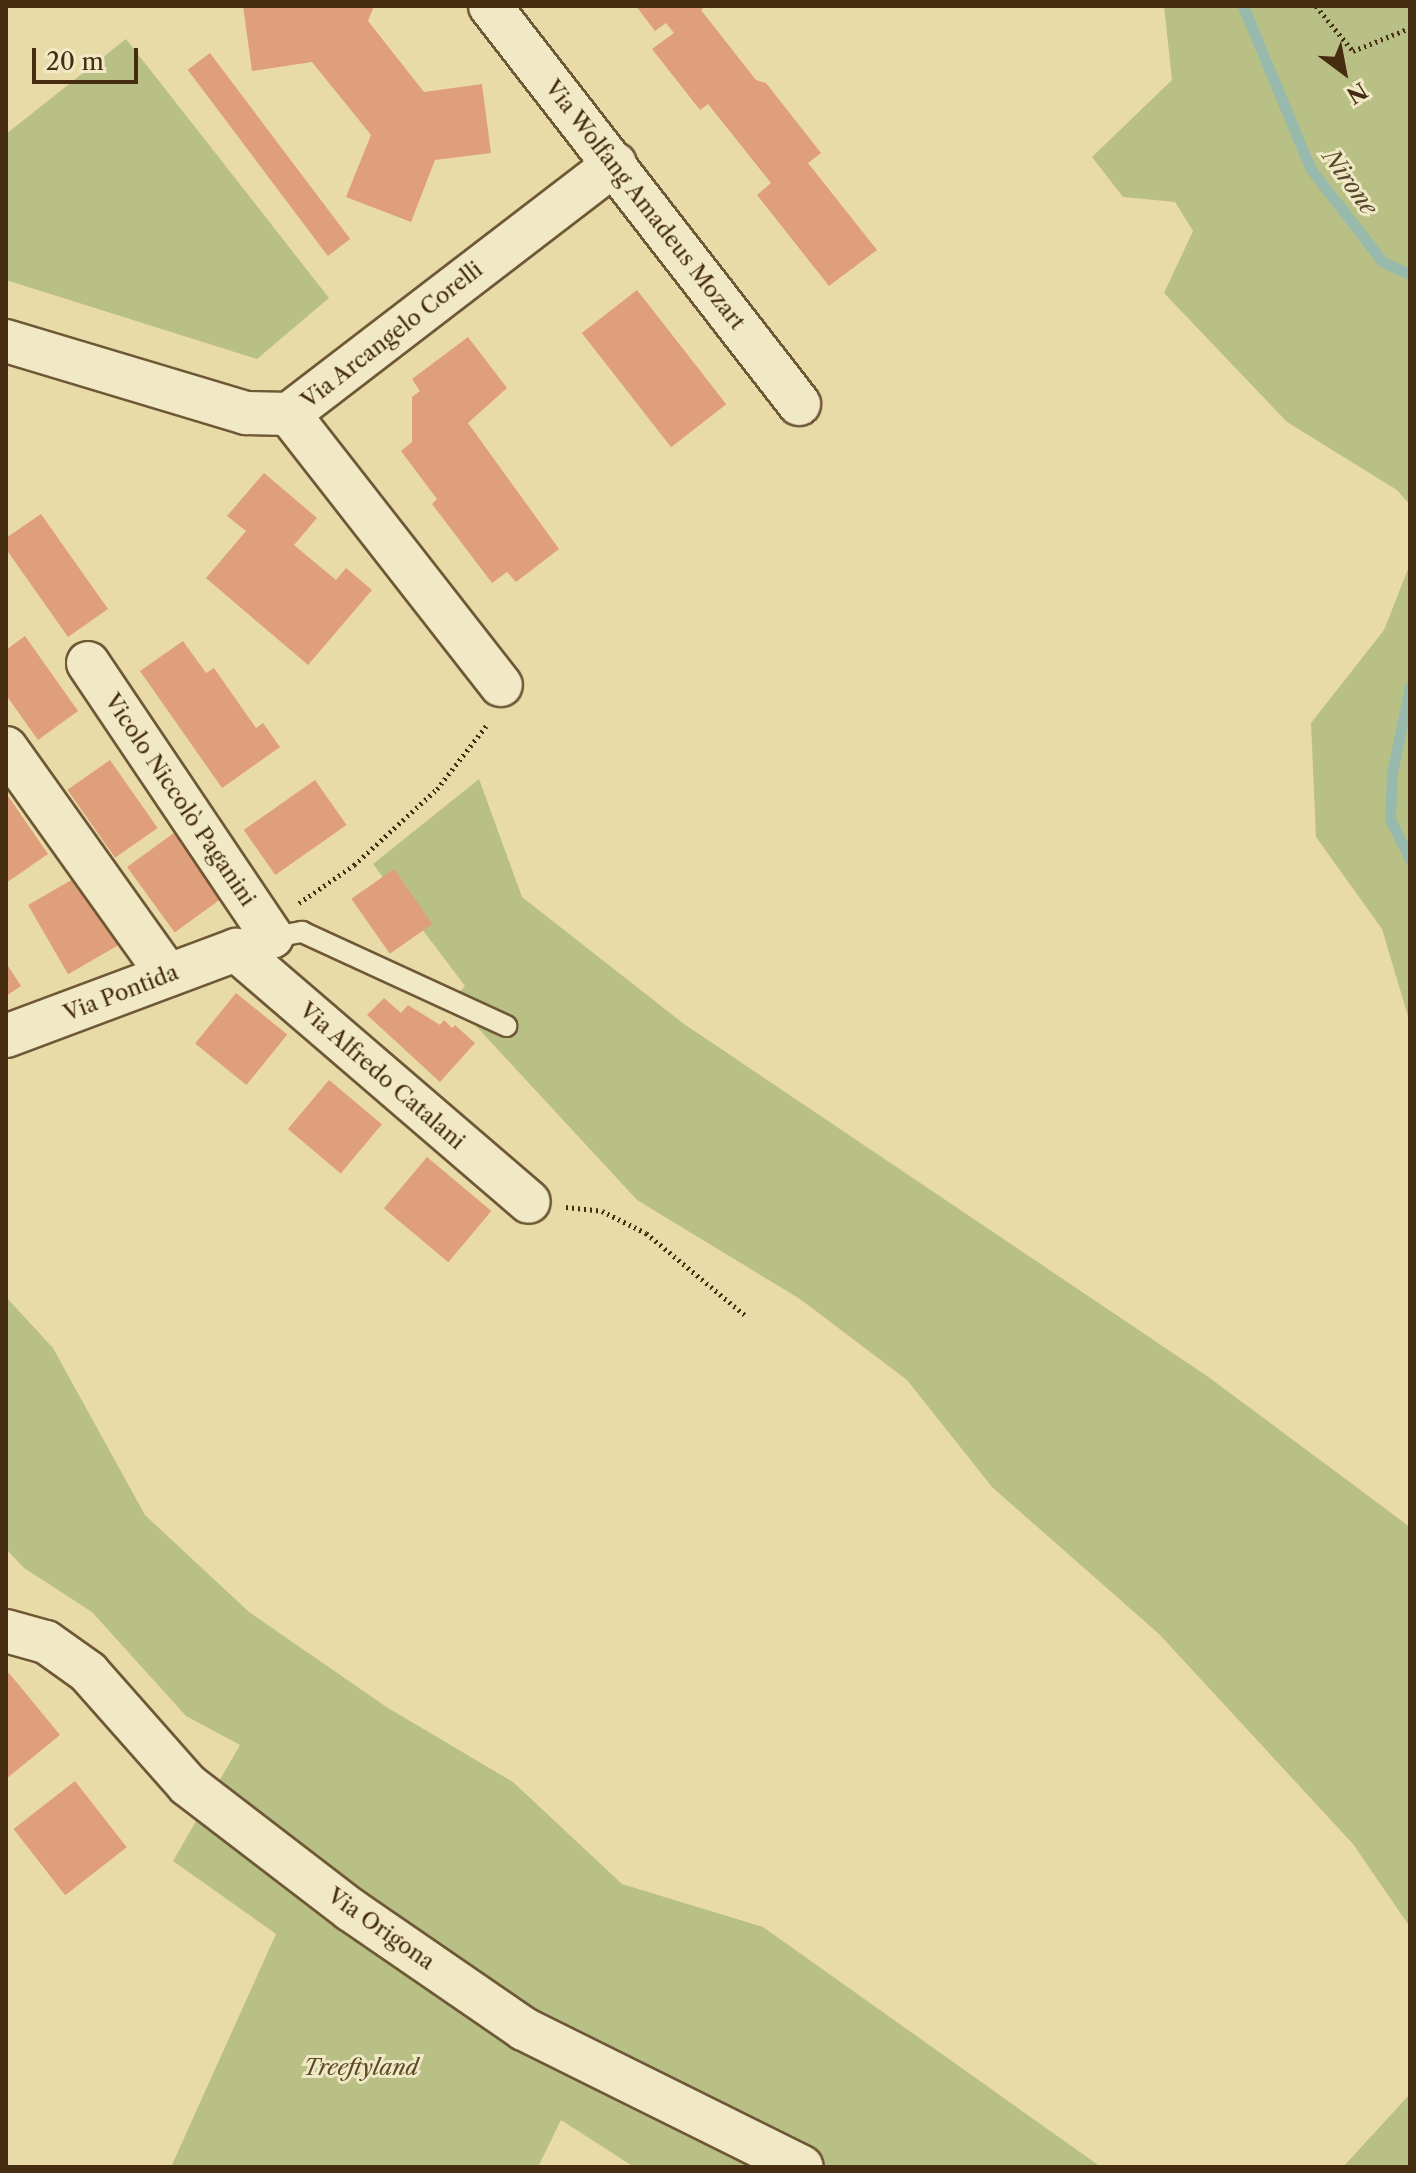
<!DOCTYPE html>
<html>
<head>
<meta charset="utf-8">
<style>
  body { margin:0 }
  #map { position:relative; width:1416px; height:2173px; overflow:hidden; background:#e9dba8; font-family:"Libre Caslon Text",serif }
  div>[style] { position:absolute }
  .green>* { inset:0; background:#b8c086 }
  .stream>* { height:11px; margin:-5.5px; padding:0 5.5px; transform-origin:5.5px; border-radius:5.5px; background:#98baad }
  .building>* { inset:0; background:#e09f7b; transform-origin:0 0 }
  .path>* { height:5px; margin-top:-2.5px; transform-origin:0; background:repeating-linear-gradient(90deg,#462c10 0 2px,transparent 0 6px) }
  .roads { filter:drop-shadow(2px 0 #6f5836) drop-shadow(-2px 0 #6f5836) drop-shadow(0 2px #6f5836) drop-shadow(0 -2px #6f5836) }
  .lane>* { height:20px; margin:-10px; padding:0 10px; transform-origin:10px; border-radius:10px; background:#f1e8c6 }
  .street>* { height:42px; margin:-21px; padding:0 21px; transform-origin:21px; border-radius:21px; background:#f1e8c6 }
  span { translate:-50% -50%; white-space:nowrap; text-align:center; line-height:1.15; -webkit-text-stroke:6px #f1e8c6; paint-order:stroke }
  .street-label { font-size:22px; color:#462c10 }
  .park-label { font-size:22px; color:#5d4a28; font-style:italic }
  .water-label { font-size:24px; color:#56482f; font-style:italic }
  .frame { position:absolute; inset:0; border:8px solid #462c10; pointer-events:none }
  .north { position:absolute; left:1304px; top:32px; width:80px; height:80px; -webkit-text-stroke:6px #f1e8c6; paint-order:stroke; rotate:148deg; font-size:22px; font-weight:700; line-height:32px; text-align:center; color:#462c10 }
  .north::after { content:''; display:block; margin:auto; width:28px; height:36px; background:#462c10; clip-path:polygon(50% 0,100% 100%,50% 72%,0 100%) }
  .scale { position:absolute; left:32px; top:48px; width:106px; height:36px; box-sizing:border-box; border:4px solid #462c10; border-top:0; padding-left:10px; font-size:24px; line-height:28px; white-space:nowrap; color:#462c10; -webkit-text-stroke:6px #f1e8c6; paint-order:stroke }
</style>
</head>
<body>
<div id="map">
  <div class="green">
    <div style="clip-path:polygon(1164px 6px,1410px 6px,1410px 505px,1397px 490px,1287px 422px,1164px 293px,1193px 231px,1175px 202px,1123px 197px,1092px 157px,1172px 80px)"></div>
    <div style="clip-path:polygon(126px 39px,329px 298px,257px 359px,6px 280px,6px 134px)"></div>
    <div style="clip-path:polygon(1410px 564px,1410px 1023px,1382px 929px,1316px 837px,1311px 723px,1384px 630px)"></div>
    <div style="clip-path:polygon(479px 779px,522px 897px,684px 1024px,1207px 1376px,1410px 1527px,1410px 1927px,1353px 1844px,1159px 1634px,992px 1487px,907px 1380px,800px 1299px,637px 1200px,452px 1000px,465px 986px,373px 864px)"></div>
    <div style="clip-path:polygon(6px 1297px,53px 1348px,145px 1515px,249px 1612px,388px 1708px,513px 1782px,622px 1884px,763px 1927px,1101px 2167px,634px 2167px,561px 2120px,538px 2167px,171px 2167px,276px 1934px,173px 1861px,240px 1745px,186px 1716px,92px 1612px,24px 1568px,6px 1549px)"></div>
    <div style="clip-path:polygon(1410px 2094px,1410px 2167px,1343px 2167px)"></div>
  </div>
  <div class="stream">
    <div style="left:1243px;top:6px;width:175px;rotate:67.5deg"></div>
    <div style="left:1310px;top:168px;width:119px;rotate:52.2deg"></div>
    <div style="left:1383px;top:262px;width:30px;rotate:24deg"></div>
    <div style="left:1410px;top:686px;width:89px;rotate:101.7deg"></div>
    <div style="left:1392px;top:773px;width:46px;rotate:92.5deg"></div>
    <div style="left:1390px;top:819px;width:45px;rotate:63.4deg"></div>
  </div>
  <div class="building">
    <div style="clip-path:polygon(243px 6px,374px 6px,368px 21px,424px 92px,482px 84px,491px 153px,435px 160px,411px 222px,346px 197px,371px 135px,312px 62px,252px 71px)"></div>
    <div style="clip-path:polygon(636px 6px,706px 6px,701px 10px,756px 80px,766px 83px,821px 153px,808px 163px,877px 250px,829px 286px,757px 195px,771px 183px,708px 104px,700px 110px,652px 49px,674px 33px,666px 23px,655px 31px)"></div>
    <div style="left:210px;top:53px;width:233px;height:28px;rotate:53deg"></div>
    <div style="left:637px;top:290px;width:145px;height:70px;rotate:52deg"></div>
    <div style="clip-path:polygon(468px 337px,507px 388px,468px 423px,559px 549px,516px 582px,507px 572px,492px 583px,432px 504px,437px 499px,401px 451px,412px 442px,412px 397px,420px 391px,412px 379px)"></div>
    <div style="clip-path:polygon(264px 473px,317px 518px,294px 545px,336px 580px,346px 568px,372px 590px,308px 665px,206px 578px,246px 531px,227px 516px)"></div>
    <div style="clip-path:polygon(41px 514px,108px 609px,68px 637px,6px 549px,6px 538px)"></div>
    <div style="clip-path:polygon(25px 636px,78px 711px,38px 740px,6px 695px,6px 650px)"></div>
    <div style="clip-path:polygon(183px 641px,206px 673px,214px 668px,256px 728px,263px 723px,280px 747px,222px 788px,140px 671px)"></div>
    <div style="left:110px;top:760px;width:83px;height:52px;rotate:55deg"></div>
    <div style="left:315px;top:780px;width:55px;height:87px;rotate:55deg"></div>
    <div style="clip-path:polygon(6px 793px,48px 854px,6px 883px)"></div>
    <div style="left:178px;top:830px;width:81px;height:63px;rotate:54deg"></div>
    <div style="left:394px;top:869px;width:67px;height:52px;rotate:55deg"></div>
    <div style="left:80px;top:875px;width:80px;height:60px;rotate:60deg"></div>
    <div style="clip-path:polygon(6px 963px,21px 986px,6px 996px)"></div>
    <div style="left:236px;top:993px;width:66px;height:65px;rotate:39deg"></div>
    <div style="clip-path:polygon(384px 998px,401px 1013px,408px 1005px,440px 1025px,444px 1020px,452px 1028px,455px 1025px,475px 1043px,440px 1082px,367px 1015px)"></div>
    <div style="left:329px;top:1080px;width:69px;height:64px;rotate:40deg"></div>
    <div style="left:427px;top:1157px;width:84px;height:67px;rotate:40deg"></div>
    <div style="clip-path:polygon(9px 1673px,60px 1735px,6px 1779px,6px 1675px)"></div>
    <div style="left:75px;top:1781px;width:84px;height:78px;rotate:52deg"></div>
  </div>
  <div class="path">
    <div style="left:1316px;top:6px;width:58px;rotate:50.6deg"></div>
    <div style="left:1353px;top:51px;width:61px;rotate:-22deg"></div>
    <div style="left:299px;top:903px;width:67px;rotate:-34.6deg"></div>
    <div style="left:354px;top:865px;width:113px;rotate:-42.5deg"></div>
    <div style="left:437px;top:789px;width:80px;rotate:-52.1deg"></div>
    <div style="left:566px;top:1207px;width:36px;rotate:6deg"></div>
    <div style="left:602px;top:1211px;width:49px;rotate:26.6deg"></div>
    <div style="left:646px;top:1233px;width:131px;rotate:39.7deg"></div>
  </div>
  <div class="roads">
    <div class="lane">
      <div style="left:265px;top:939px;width:38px;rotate:-11deg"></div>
      <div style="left:302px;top:932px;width:225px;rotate:24.7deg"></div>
    </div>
    <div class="street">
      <div style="left:490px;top:6px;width:504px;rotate:52.17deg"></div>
      <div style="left:6px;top:341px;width:251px;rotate:16.7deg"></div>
      <div style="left:246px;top:413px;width:43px;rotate:1.3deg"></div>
      <div style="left:289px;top:414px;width:411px;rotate:-37.5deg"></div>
      <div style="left:289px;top:414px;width:344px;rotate:52deg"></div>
      <div style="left:88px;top:663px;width:330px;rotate:56.1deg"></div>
      <div style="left:6px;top:748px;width:279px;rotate:54.5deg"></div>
      <div style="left:6px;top:1036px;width:246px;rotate:-20.5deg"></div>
      <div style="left:236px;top:950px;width:386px;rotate:40.7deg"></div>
      <div style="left:6px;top:1631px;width:41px;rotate:15.4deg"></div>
      <div style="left:46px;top:1642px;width:52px;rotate:35.5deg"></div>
      <div style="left:88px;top:1672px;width:151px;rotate:48.5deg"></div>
      <div style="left:188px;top:1785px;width:205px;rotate:37.5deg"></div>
      <div style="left:351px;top:1910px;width:210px;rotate:34.5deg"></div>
      <div style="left:524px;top:2029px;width:310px;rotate:26.4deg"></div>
    </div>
  </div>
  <div class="street-label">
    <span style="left:645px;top:205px;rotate:52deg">Via Wolfang Amadeus Mozart</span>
    <span style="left:392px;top:335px;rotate:-38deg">Via Arcangelo Corelli</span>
    <span style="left:180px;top:800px;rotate:56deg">Vicolo Niccolò Paganini</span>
    <span style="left:121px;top:993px;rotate:-21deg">Via Pontida</span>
    <span style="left:382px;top:1076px;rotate:41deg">Via Alfredo Catalani</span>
    <span style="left:381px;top:1929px;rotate:35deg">Via Origona</span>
  </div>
  <div class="park-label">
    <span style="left:361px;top:2068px">Treeftyland</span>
  </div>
  <div class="water-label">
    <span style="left:1350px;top:182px;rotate:54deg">Nirone</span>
  </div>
  <div class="frame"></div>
  <div class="north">N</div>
  <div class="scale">20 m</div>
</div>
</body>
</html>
